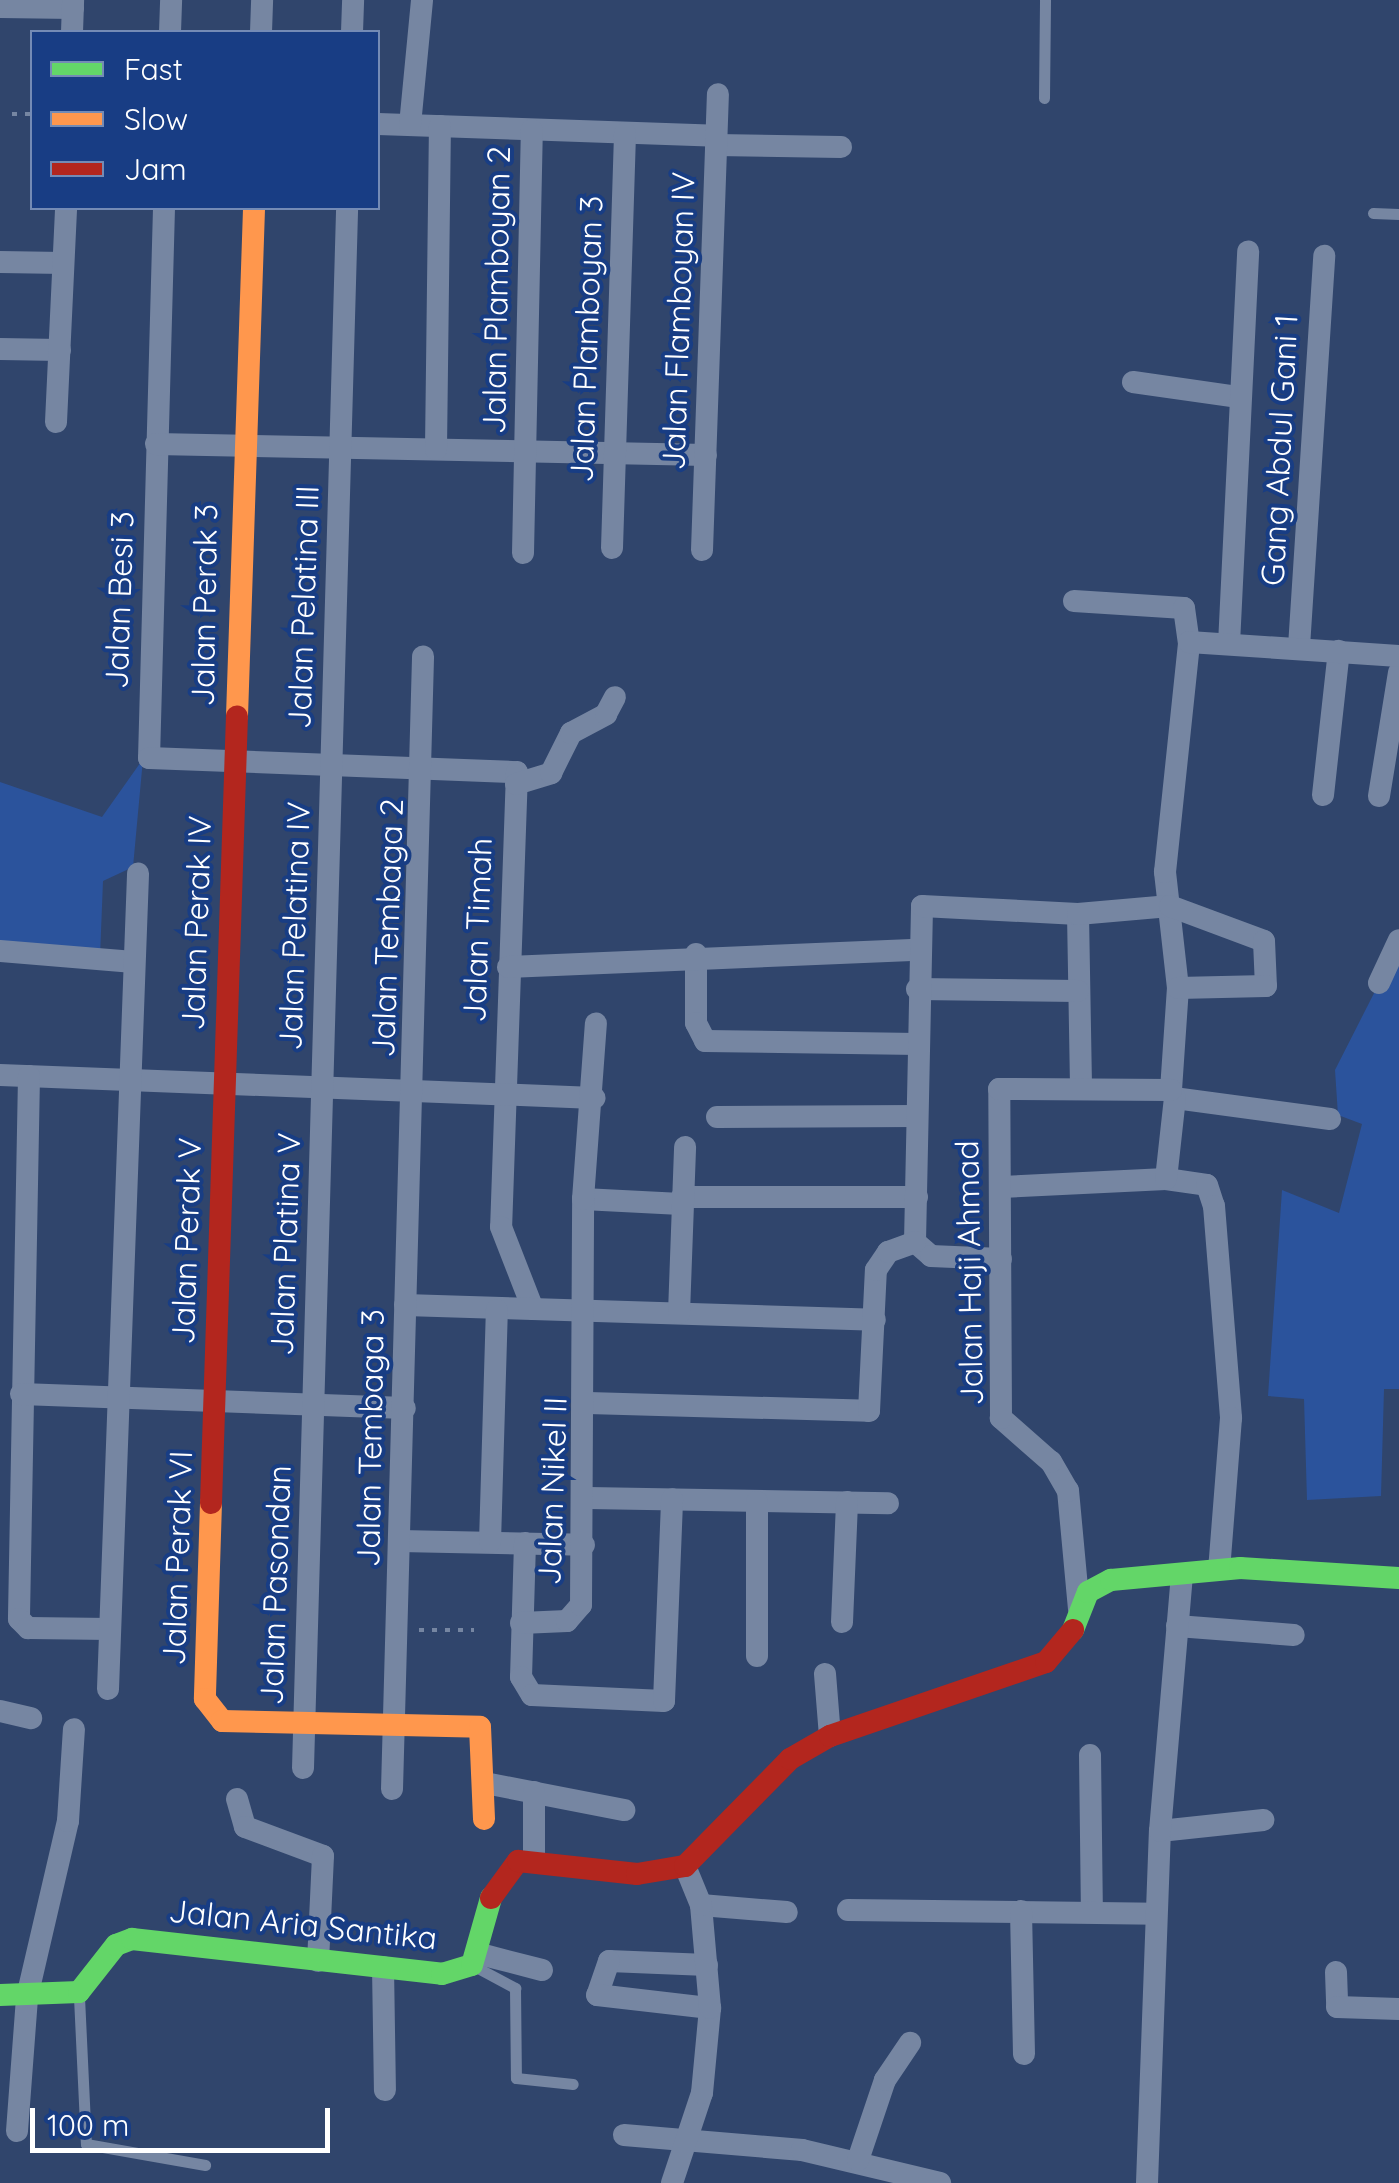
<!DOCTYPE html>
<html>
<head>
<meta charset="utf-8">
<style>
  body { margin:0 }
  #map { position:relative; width:1399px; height:2183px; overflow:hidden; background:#30456c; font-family:Quicksand,sans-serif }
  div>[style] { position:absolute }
  .green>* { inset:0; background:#2b539c }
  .path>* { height:4px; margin-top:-2px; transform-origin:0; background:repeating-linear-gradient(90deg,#7686a2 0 5px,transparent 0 13px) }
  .lane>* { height:11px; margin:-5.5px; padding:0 5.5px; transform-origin:5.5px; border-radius:5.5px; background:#7686a2 }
  .street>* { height:22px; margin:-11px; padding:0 11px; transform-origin:11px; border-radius:11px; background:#7686a2 }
  .fast>* { height:22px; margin:-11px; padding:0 11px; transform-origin:11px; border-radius:11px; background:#63d668 }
  .slow>* { height:22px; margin:-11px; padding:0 11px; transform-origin:11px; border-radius:11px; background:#ff974d }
  .jam>* { height:22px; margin:-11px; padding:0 11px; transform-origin:11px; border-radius:11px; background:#b3261e }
  span { translate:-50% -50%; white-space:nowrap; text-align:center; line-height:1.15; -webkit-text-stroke:8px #183d84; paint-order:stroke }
  .street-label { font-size:32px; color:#fff }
  .legend { position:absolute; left:30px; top:30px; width:350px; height:180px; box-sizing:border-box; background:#183d84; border:2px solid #748bb5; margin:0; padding:12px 18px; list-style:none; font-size:30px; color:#fff }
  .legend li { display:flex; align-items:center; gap:20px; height:50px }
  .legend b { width:50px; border:2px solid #748bb5 }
  .scale { position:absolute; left:30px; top:2108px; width:300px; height:45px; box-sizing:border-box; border:5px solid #fff; border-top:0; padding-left:12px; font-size:30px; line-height:35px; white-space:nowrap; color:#fff; -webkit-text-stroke:8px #183d84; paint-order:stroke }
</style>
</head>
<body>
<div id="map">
  <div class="green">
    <div style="clip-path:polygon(143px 759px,133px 867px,103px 881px,100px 957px,0 943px,0 782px,102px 817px)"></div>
    <div style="clip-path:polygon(1399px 944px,1399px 1389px,1384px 1389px,1381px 1496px,1307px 1500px,1304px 1399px,1268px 1396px,1282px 1190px,1339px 1213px,1362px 1124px,1338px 1115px,1335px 1070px)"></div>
  </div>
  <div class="path">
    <div style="left:12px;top:114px;width:20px"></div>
    <div style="left:419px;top:1630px;width:55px"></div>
  </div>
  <div class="lane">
    <div style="left:1044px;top:98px;width:98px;rotate:-89.4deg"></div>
    <div style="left:1373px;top:213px;width:26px;rotate:2deg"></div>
    <div style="left:474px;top:1966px;width:47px;rotate:28.2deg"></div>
    <div style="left:515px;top:1988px;width:90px;rotate:89.4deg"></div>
    <div style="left:516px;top:2078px;width:57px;rotate:6deg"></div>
    <div style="left:79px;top:1997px;width:147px;rotate:87.3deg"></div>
    <div style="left:86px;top:2144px;width:121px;rotate:10deg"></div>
  </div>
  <div class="street">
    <div style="left:0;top:7px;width:73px;rotate:0.8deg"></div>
    <div style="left:72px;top:32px;width:32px;rotate:-88deg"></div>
    <div style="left:170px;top:32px;width:32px;rotate:-88deg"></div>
    <div style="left:261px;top:32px;width:32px;rotate:-88deg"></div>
    <div style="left:352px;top:32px;width:32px;rotate:-88deg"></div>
    <div style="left:378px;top:124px;width:338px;rotate:2deg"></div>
    <div style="left:410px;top:125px;width:126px;rotate:-84.5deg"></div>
    <div style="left:716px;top:145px;width:125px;rotate:0.9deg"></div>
    <div style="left:164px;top:208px;width:550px;rotate:91.56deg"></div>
    <div style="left:149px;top:758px;width:368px;rotate:2.2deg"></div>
    <div style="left:517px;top:772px;width:455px;rotate:92deg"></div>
    <div style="left:501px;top:1227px;width:88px;rotate:68.7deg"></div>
    <div style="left:0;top:262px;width:63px;rotate:0.9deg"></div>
    <div style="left:0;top:349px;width:60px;rotate:1deg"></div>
    <div style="left:1133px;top:382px;width:107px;rotate:8.1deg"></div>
    <div style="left:56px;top:422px;width:214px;rotate:-87.3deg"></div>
    <div style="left:156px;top:444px;width:550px;rotate:1.15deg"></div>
    <div style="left:436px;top:449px;width:323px;rotate:-89.3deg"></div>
    <div style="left:612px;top:548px;width:415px;rotate:-88.2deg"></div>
    <div style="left:702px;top:550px;width:456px;rotate:-88deg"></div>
    <div style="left:523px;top:553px;width:423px;rotate:-88.8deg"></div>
    <div style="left:1074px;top:601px;width:110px;rotate:3.6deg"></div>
    <div style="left:1184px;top:608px;width:34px;rotate:82deg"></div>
    <div style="left:1229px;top:644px;width:393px;rotate:-87.2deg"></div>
    <div style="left:1299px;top:647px;width:392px;rotate:-86.3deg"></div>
    <div style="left:516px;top:784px;width:37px;rotate:-17deg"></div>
    <div style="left:551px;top:773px;width:45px;rotate:-63.4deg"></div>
    <div style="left:571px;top:733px;width:40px;rotate:-28deg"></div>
    <div style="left:606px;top:714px;width:19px;rotate:-62deg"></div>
    <div style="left:1323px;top:795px;width:145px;rotate:-83.7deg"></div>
    <div style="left:1379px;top:796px;width:125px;rotate:-80.8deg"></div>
    <div style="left:1078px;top:914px;width:175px;rotate:89deg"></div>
    <div style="left:0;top:951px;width:134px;rotate:4.7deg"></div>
    <div style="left:696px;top:954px;width:69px;rotate:90deg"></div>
    <div style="left:696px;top:1023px;width:20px;rotate:63deg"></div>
    <div style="left:705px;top:1041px;width:213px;rotate:0.8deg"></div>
    <div style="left:508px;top:967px;width:410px;rotate:-2.4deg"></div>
    <div style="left:1379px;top:983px;width:47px;rotate:-65.1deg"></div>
    <div style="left:917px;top:989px;width:161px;rotate:0.7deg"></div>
    <div style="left:0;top:1075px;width:595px;rotate:2.21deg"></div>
    <div style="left:29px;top:1076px;width:543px;rotate:91.06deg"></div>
    <div style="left:19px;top:1619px;width:13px;rotate:45deg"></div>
    <div style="left:28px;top:1628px;width:82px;rotate:0.7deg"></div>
    <div style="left:717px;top:1117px;width:200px;rotate:-0.3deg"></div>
    <div style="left:1330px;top:1119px;width:156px;rotate:-172.3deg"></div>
    <div style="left:1175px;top:1098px;width:9px;rotate:-117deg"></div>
    <div style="left:1171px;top:1090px;width:102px;rotate:-86.1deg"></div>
    <div style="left:1178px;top:988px;width:117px;rotate:-96.4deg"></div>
    <div style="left:1165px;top:872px;width:231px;rotate:-84deg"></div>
    <div style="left:1189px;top:642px;width:210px;rotate:3.8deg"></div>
    <div style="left:1166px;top:1179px;width:41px;rotate:8.3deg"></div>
    <div style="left:1207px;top:1185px;width:22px;rotate:72deg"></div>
    <div style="left:1214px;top:1206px;width:213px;rotate:85.4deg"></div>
    <div style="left:1231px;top:1418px;width:151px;rotate:94.5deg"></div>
    <div style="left:1001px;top:1187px;width:165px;rotate:-2.8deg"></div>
    <div style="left:1166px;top:1179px;width:81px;rotate:-83.7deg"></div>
    <div style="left:682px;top:1197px;width:235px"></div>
    <div style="left:583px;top:1199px;width:98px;rotate:2.9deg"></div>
    <div style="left:915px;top:1242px;width:336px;rotate:-88.8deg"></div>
    <div style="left:922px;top:906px;width:156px;rotate:2.9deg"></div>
    <div style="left:1078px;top:914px;width:92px;rotate:-5deg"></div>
    <div style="left:1170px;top:906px;width:100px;rotate:20.4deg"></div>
    <div style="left:1264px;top:941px;width:45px;rotate:87.5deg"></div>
    <div style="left:1266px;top:986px;width:88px;rotate:178.7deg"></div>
    <div style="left:915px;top:1242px;width:21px;rotate:41deg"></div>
    <div style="left:931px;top:1256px;width:70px;rotate:2.5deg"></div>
    <div style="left:405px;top:1305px;width:470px;rotate:1.8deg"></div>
    <div style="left:679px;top:1313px;width:166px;rotate:-87.9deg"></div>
    <div style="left:21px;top:1394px;width:384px;rotate:2.1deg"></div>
    <div style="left:588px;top:1403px;width:281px;rotate:1.6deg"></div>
    <div style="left:869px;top:1411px;width:141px;rotate:-87.2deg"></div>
    <div style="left:876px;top:1270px;width:22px;rotate:-56deg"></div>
    <div style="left:888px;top:1252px;width:29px;rotate:-20deg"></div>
    <div style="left:588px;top:1498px;width:300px;rotate:1deg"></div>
    <div style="left:400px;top:1541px;width:184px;rotate:1.2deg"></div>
    <div style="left:490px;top:1542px;width:232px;rotate:-88.3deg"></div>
    <div style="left:525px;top:1543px;width:134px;rotate:91.7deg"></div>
    <div style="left:521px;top:1677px;width:21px;rotate:59deg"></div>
    <div style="left:532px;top:1695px;width:132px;rotate:2.6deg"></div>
    <div style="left:664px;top:1701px;width:202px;rotate:-87.7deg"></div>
    <div style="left:1079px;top:1609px;width:119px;rotate:-95.3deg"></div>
    <div style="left:1068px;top:1491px;width:34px;rotate:-120deg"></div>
    <div style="left:1051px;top:1462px;width:67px;rotate:-138.7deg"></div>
    <div style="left:1001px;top:1418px;width:329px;rotate:-90.3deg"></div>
    <div style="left:999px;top:1089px;width:172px;rotate:0.3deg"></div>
    <div style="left:842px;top:1622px;width:120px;rotate:-87.6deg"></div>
    <div style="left:521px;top:1623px;width:46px;rotate:-2.5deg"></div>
    <div style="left:567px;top:1621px;width:21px;rotate:-49deg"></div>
    <div style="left:581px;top:1605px;width:406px;rotate:-89.7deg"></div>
    <div style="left:583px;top:1199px;width:176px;rotate:-85.8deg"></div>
    <div style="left:1177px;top:1626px;width:117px;rotate:4.4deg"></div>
    <div style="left:757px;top:1656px;width:154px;rotate:-90deg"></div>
    <div style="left:825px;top:1674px;width:62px;rotate:85.4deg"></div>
    <div style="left:108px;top:1689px;width:816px;rotate:-87.89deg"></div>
    <div style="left:0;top:1711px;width:32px;rotate:13deg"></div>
    <div style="left:1090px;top:1755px;width:157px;rotate:89.3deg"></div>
    <div style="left:303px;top:1768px;width:1561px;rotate:-88.38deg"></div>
    <div style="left:485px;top:1783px;width:142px;rotate:11deg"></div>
    <div style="left:392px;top:1789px;width:1133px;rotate:-88.43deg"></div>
    <div style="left:534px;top:1792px;width:67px;rotate:90deg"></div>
    <div style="left:237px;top:1799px;width:29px;rotate:74deg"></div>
    <div style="left:245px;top:1827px;width:83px;rotate:20.4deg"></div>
    <div style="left:323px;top:1856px;width:105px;rotate:92.7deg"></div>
    <div style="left:1160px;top:1831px;width:104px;rotate:-6.1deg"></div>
    <div style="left:701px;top:1905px;width:86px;rotate:4.7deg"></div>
    <div style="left:848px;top:1910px;width:308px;rotate:0.7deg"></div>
    <div style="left:1021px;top:1911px;width:143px;rotate:88.8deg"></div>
    <div style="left:480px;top:1954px;width:64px;rotate:14.5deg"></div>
    <div style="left:707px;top:1965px;width:98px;rotate:-177.7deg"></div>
    <div style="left:609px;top:1961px;width:36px;rotate:109deg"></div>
    <div style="left:597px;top:1995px;width:114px;rotate:6.6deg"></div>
    <div style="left:383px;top:1967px;width:123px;rotate:89.1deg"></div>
    <div style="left:1336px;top:1972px;width:35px;rotate:88deg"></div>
    <div style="left:1337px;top:2007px;width:62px;rotate:1.8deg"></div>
    <div style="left:17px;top:2131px;width:134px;rotate:-85.7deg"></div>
    <div style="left:27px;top:1997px;width:181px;rotate:-76.9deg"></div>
    <div style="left:68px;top:1821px;width:92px;rotate:-86.3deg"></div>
    <div style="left:624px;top:2135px;width:179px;rotate:4.8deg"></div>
    <div style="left:802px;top:2150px;width:142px;rotate:13.4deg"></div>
    <div style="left:858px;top:2160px;width:84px;rotate:-71.4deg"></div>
    <div style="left:885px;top:2080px;width:45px;rotate:-56deg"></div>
    <div style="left:672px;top:2183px;width:95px;rotate:-71.6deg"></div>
    <div style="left:702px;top:2093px;width:85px;rotate:-84.6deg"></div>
    <div style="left:710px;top:2008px;width:103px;rotate:-95deg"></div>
    <div style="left:701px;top:1905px;width:42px;rotate:-112.3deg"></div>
    <div style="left:1147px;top:2183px;width:352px;rotate:-87.9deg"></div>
    <div style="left:1160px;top:1831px;width:257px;rotate:-85.1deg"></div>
  </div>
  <div class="fast">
    <div style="left:1073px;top:1630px;width:41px;rotate:-68.5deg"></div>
    <div style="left:1088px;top:1592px;width:26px;rotate:-28deg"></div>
    <div style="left:1111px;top:1580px;width:130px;rotate:-5.3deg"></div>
    <div style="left:1240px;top:1568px;width:159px;rotate:3.6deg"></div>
    <div style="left:0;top:1995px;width:79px;rotate:-2.2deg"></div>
    <div style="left:79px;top:1992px;width:60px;rotate:-51.8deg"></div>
    <div style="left:116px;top:1945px;width:17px;rotate:-21deg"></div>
    <div style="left:132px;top:1939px;width:312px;rotate:6.4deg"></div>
    <div style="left:442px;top:1974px;width:31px;rotate:-17deg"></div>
    <div style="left:472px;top:1965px;width:70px;rotate:-74.2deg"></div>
  </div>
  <div class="slow">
    <div style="left:237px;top:716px;width:508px;rotate:-88.08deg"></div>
    <div style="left:211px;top:1503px;width:196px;rotate:91.8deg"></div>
    <div style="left:205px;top:1699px;width:28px;rotate:52deg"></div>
    <div style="left:222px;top:1721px;width:258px;rotate:1.3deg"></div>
    <div style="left:480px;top:1727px;width:92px;rotate:87.5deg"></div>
  </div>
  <div class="jam">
    <div style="left:211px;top:1503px;width:787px;rotate:-88.11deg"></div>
    <div style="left:491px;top:1898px;width:46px;rotate:-53.9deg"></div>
    <div style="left:518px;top:1861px;width:120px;rotate:6.2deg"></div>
    <div style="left:637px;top:1874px;width:49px;rotate:-9.5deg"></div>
    <div style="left:685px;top:1866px;width:150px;rotate:-45.5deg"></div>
    <div style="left:790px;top:1759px;width:46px;rotate:-29.9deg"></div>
    <div style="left:830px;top:1736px;width:228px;rotate:-18.9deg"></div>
    <div style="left:1046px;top:1662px;width:42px;rotate:-49.8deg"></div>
  </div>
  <div class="street-label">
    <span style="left:496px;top:290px;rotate:-89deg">Jalan Plamboyan 2</span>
    <span style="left:678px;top:321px;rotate:-88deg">Jalan Flamboyan IV</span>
    <span style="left:586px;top:339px;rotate:-88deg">Jalan Plamboyan 3</span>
    <span style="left:1279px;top:450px;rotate:-87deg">Gang Abdul Gani 1</span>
    <span style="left:119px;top:600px;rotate:-88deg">Jalan Besi 3</span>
    <span style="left:204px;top:605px;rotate:-89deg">Jalan Perak 3</span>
    <span style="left:303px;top:607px;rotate:-88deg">Jalan Pelatina III</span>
    <span style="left:196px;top:923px;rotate:-88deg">Jalan Perak IV</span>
    <span style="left:294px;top:926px;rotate:-88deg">Jalan Pelatina IV</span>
    <span style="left:387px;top:928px;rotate:-88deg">Jalan Tembaga 2</span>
    <span style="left:477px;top:930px;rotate:-88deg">Jalan Timah</span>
    <span style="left:186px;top:1241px;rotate:-88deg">Jalan Perak V</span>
    <span style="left:285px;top:1244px;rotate:-88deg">Jalan Platina V</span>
    <span style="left:969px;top:1273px;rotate:-91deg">Jalan Haji Ahmad</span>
    <span style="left:370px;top:1438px;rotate:-89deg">Jalan Tembaga 3</span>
    <span style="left:552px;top:1491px;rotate:-88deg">Jalan Nikel II</span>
    <span style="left:177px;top:1558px;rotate:-88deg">Jalan Perak VI</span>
    <span style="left:275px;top:1585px;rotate:-88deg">Jalan Pasondan</span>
    <span style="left:303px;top:1924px;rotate:6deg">Jalan Aria Santika</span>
  </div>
  <ul class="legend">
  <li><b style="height:12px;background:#63d668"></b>Fast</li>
  <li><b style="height:12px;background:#ff974d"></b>Slow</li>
  <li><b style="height:12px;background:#b3261e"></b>Jam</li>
  </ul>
  <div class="scale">100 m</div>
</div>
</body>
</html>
